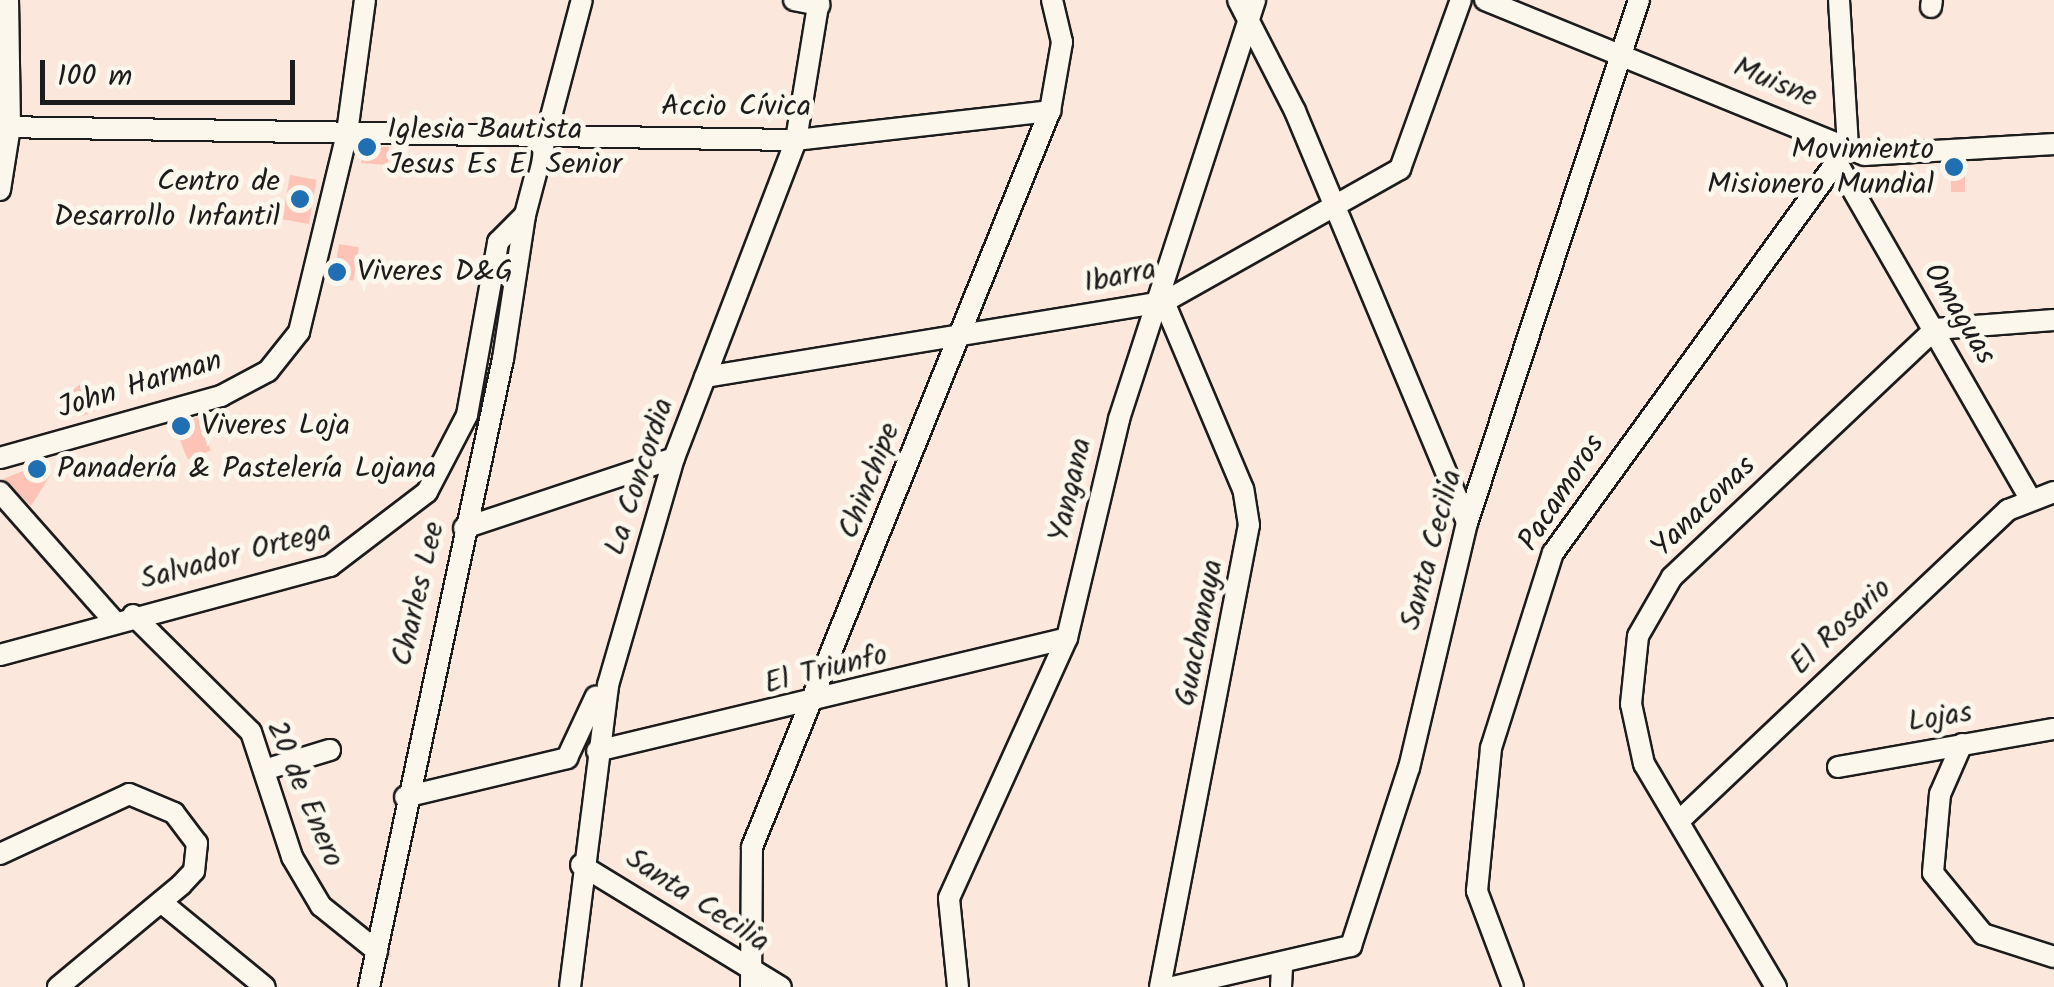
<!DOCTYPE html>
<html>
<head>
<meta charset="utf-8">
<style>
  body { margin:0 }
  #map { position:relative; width:2054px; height:987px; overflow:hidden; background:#fce7dc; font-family:Kalam,sans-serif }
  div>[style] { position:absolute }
  .building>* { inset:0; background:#fec3b7; transform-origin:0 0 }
  .roads { filter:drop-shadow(2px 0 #1c1c1c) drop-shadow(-2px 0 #1c1c1c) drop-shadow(0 2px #1c1c1c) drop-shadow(0 -2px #1c1c1c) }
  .minor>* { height:20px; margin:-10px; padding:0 10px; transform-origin:10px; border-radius:10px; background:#fbf7ec }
  .dots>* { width:28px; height:28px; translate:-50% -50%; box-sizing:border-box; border:5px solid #fbf7ec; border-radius:50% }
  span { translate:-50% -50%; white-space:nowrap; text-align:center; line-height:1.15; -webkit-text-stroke:10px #fbf7ec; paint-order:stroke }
  .street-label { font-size:30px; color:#1c1c1c }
  .poi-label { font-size:30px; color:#1c1c1c }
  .left { translate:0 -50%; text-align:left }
  .right { translate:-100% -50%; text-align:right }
  .scale { position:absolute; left:40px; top:60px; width:255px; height:45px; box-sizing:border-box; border:5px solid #1c1c1c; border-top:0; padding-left:12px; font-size:30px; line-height:35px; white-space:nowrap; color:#1c1c1c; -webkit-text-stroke:8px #fbf7ec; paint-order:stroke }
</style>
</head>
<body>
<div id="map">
  <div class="building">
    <div style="clip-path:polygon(365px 147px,389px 147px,388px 165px,361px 163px)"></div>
    <div style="left:1965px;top:163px;width:29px;height:14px;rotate:90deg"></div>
    <div style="left:290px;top:175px;width:27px;height:45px;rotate:10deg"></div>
    <div style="left:339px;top:244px;width:20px;height:34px;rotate:9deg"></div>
    <div style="clip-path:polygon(83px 382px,101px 409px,79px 417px,66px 395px)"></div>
    <div style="left:198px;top:417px;width:36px;height:25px;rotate:69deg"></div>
    <div style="clip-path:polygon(38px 465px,50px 476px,31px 506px,3px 479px)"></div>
  </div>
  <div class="roads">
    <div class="minor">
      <div style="left:794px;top:0;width:26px;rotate:11deg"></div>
      <div style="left:1238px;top:0;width:125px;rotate:62.8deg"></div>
      <div style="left:1295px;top:111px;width:446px;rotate:67.3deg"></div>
      <div style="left:1485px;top:0;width:410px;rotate:22.2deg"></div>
      <div style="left:1865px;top:155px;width:189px;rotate:-3.3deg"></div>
      <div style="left:1839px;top:0;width:146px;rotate:86.5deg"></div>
      <div style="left:1931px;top:7px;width:7px;rotate:-82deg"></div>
      <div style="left:0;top:127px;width:796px;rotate:0.94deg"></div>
      <div style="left:796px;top:140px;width:256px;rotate:-6.5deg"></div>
      <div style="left:1836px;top:161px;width:389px;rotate:60.1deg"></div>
      <div style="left:0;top:190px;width:64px;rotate:-81deg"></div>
      <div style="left:10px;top:127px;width:127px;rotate:-90.9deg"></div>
      <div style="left:705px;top:377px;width:465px;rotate:-9.3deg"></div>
      <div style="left:1164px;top:302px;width:271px;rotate:-29.4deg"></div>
      <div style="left:1400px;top:169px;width:180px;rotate:-70.2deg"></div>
      <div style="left:0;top:458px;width:230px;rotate:-15.7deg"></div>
      <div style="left:221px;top:396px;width:53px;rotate:-28deg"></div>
      <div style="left:268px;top:371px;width:50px;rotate:-51.5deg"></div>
      <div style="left:299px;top:332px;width:205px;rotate:-76.4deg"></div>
      <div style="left:347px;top:133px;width:134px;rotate:-82.3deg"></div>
      <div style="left:0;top:492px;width:172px;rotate:48.5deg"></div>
      <div style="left:464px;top:528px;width:221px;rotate:-18.4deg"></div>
      <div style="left:133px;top:615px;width:166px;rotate:44.8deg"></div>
      <div style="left:251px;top:732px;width:132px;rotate:71.8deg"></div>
      <div style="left:292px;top:857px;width:57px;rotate:59.4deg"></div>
      <div style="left:321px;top:906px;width:72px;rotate:38.8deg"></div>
      <div style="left:0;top:655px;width:342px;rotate:-15.1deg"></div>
      <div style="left:330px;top:566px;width:122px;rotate:-37.3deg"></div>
      <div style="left:427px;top:492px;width:87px;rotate:-62.5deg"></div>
      <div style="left:467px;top:415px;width:176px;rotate:-79.8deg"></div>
      <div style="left:498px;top:242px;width:38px;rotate:-45deg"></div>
      <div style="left:525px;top:215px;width:222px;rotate:-75.2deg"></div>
      <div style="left:1962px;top:744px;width:55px;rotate:113.7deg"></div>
      <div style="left:1940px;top:794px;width:79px;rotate:95.1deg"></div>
      <div style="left:1933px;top:873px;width:79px;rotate:50.7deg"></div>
      <div style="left:1983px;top:934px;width:75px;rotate:17.9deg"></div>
      <div style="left:597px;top:751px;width:483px;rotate:-13.5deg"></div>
      <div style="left:1838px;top:767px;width:219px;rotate:-10deg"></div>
      <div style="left:264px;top:770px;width:69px;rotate:-16.9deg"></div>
      <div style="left:405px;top:797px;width:167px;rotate:-13.5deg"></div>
      <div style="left:567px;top:758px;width:68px;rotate:-64.9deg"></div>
      <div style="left:1679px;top:821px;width:453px;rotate:-43.4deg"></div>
      <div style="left:2008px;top:510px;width:49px;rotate:-21.4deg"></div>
      <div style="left:0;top:854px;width:142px;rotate:-24.9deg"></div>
      <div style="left:129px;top:794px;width:49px;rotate:22.9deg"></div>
      <div style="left:174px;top:813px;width:38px;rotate:53deg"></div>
      <div style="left:197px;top:843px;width:28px;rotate:96deg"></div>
      <div style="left:194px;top:871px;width:19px;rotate:133deg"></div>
      <div style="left:181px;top:885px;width:160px;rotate:140.3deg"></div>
      <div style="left:581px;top:865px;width:234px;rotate:31.4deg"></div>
      <div style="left:161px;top:902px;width:134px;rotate:39.3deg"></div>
      <div style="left:369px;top:987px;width:642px;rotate:-77.96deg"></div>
      <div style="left:503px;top:359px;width:146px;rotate:-81.3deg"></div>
      <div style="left:570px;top:987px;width:304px;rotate:-82.8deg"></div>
      <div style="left:608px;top:685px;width:236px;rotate:-73.8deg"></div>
      <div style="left:674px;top:458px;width:341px;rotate:-69deg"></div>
      <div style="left:796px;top:140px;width:142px;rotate:-80.7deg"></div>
      <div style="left:751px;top:987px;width:140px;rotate:-89.6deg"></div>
      <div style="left:752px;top:847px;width:794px;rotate:-67.96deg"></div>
      <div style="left:1050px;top:111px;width:70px;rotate:-80.1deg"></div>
      <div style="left:1062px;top:42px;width:43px;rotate:-103.4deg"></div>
      <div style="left:958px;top:987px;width:89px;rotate:-95.8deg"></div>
      <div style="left:949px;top:898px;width:286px;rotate:-65.6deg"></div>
      <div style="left:1067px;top:638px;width:225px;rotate:-76.6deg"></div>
      <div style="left:1119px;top:419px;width:441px;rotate:-72deg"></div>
      <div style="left:1160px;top:987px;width:470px;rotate:-79.1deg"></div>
      <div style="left:1249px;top:525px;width:36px;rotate:-99deg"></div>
      <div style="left:1243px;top:489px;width:203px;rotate:-112.9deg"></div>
      <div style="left:1173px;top:987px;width:183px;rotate:-13deg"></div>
      <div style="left:1351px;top:946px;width:187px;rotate:-72deg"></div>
      <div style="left:1409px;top:768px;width:252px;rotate:-76.7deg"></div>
      <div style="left:1467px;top:523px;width:551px;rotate:-71.8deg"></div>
      <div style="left:1281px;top:987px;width:22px;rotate:-87deg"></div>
      <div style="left:1513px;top:987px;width:103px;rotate:-110.6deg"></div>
      <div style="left:1477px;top:891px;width:144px;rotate:-84.4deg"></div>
      <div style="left:1491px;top:748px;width:205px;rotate:-72.4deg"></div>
      <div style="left:1553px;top:553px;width:503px;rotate:-54.06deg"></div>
      <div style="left:1776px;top:987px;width:259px;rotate:-120.6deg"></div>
      <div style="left:1644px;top:764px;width:61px;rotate:-102.2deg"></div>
      <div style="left:1631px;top:704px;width:68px;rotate:-84.1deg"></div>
      <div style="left:1638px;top:636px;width:68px;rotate:-60deg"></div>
      <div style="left:1672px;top:577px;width:361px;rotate:-43.3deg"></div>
      <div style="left:1935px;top:329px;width:119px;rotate:-4.3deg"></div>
    </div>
  </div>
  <div class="dots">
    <div style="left:367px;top:147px;background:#1f6fb2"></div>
    <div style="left:1954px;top:167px;background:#1f6fb2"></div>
    <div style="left:300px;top:199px;background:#1f6fb2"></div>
    <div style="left:337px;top:272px;background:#1f6fb2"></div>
    <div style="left:181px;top:426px;background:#1f6fb2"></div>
    <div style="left:37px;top:469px;background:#1f6fb2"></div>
  </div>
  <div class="street-label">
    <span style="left:1775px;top:83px;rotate:22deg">Muisne</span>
    <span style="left:736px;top:107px">Accio Cívica</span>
    <span style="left:1120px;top:277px;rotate:-12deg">Ibarra</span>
    <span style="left:1959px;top:314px;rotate:59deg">Omaguas</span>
    <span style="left:140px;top:385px;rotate:-17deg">John Harman</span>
    <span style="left:640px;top:477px;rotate:-72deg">La Concordia</span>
    <span style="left:870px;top:481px;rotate:-69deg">Chinchipe</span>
    <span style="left:1071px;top:490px;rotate:-77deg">Yangana</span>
    <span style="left:1562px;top:493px;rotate:-57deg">Pacamoros</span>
    <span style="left:1704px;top:507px;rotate:-44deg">Yanaconas</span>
    <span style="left:1432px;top:550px;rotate:-75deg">Santa Cecilia</span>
    <span style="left:236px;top:556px;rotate:-15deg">Salvador Ortega</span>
    <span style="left:419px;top:594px;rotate:-77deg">Charles Lee</span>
    <span style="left:1841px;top:627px;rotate:-43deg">El Rosario</span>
    <span style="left:1200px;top:633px;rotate:-79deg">Guachanaya</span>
    <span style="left:826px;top:670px;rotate:-14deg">El Triunfo</span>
    <span style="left:1940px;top:718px;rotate:-10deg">Lojas</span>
    <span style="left:304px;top:794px;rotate:67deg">20 de Enero</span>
    <span style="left:697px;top:901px;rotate:33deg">Santa Cecilia</span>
  </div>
  <div class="poi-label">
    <span class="left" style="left:387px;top:147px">Iglesia Bautista<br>Jesus Es El Senior</span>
    <span class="right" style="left:1934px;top:167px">Movimiento<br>Misionero Mundial</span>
    <span class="right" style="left:280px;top:199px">Centro de<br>Desarrollo Infantil</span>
    <span class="left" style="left:357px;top:272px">Viveres D&amp;G</span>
    <span class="left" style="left:201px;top:426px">Viveres Loja</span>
    <span class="left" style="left:57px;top:469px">Panadería &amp; Pastelería Lojana</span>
  </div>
  <div class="scale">100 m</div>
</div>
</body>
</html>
